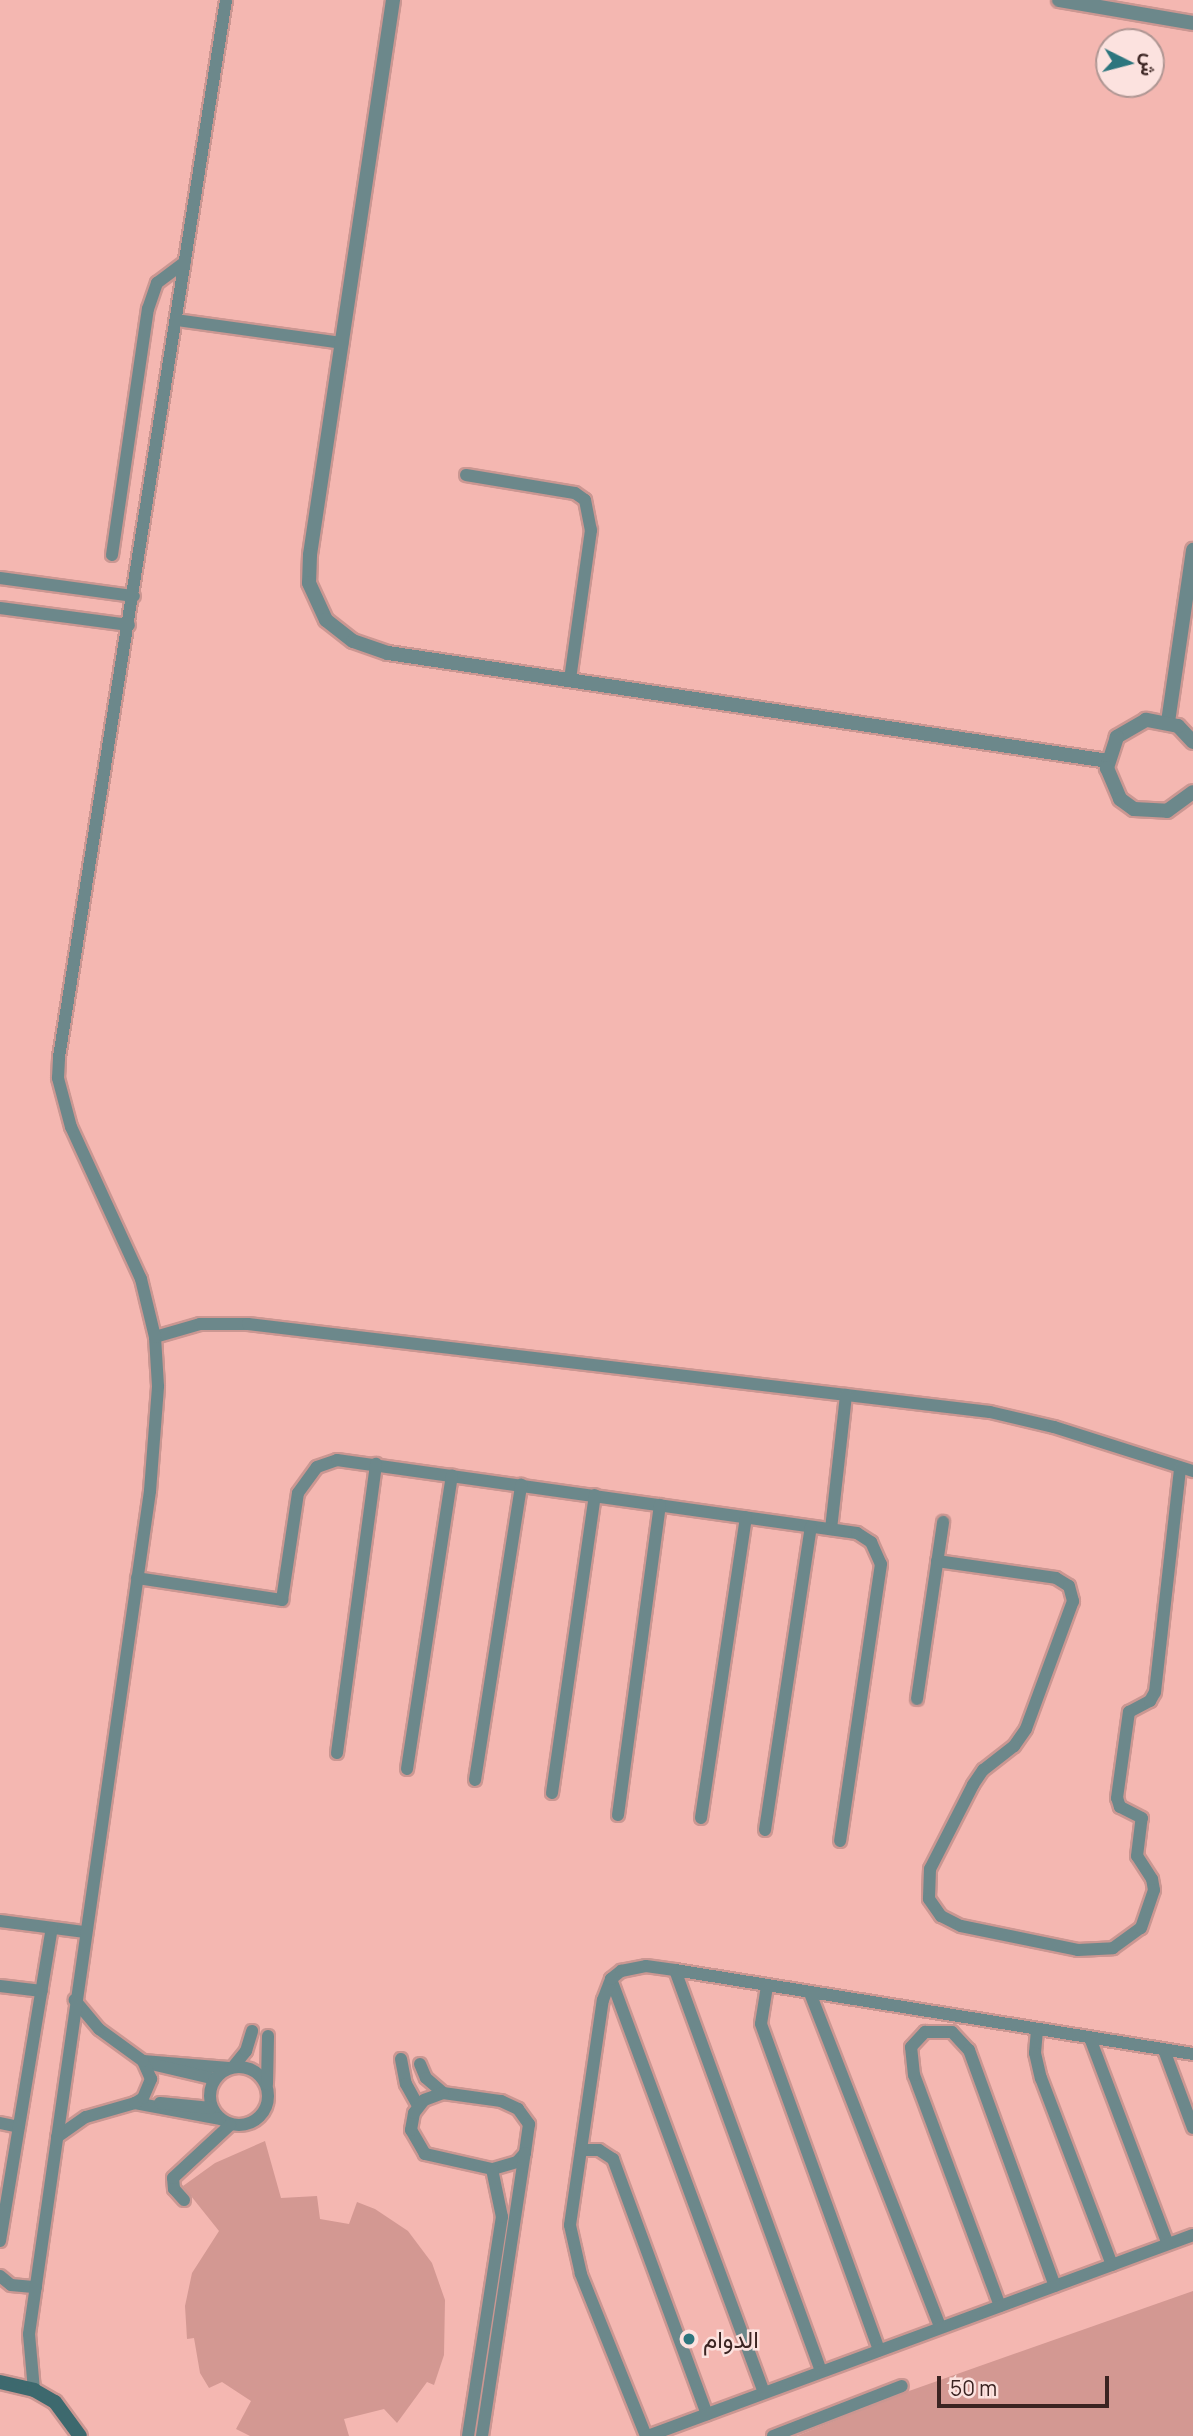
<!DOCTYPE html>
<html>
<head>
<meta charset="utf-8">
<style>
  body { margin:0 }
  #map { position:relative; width:1193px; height:2436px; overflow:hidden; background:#f4b7b1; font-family:Manrope,Vazirmatn,sans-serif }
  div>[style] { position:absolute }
  .building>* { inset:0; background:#d39892 }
  .roads { filter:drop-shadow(2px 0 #cb9792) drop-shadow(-2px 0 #cb9792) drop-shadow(0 2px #cb9792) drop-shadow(0 -2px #cb9792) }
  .lane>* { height:12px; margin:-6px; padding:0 6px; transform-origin:6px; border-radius:6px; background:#6c888b }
  .lane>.ring { margin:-6px; padding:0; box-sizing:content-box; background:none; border:12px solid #6c888b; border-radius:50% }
  .street>* { height:14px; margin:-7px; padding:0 7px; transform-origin:7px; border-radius:7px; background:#6c888b }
  .secondary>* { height:14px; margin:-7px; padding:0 7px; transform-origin:7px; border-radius:7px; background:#3d696e }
  .dots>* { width:19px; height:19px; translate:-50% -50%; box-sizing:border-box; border:4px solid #fce2df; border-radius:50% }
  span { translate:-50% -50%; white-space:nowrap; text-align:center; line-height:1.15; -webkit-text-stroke:5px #fce2df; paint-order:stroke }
  .poi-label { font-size:24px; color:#3b2422 }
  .left { translate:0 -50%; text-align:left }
  .north { position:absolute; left:1095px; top:28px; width:70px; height:70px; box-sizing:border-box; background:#fce2df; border:2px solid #af9693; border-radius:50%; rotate:96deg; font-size:19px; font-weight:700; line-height:28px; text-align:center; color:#3b2422 }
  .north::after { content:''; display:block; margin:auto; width:24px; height:32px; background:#2d767e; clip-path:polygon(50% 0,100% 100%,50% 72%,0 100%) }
  .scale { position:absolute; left:937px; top:2376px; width:172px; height:32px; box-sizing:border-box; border:4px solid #3b2422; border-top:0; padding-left:9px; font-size:21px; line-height:24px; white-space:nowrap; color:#3b2422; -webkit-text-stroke:5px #fce2df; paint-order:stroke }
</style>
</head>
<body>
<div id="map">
  <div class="building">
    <div style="clip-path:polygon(265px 2141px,281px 2198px,317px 2196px,320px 2219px,349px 2224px,357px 2202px,375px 2209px,408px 2231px,432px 2263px,445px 2300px,444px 2355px,434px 2385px,427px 2382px,397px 2423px,384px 2409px,344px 2419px,349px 2436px,250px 2436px,236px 2429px,251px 2401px,222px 2382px,209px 2388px,200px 2373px,194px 2338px,187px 2339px,185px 2306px,192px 2273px,219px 2231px,183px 2186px,215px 2163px)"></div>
    <div style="clip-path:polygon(1193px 2291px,1193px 2436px,797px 2436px,909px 2391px)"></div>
  </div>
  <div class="roads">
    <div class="lane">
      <div style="left:176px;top:320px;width:168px;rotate:7.9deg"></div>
      <div style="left:466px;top:475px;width:110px;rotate:9.4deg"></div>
      <div style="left:575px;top:493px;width:12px;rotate:35deg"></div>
      <div style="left:585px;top:500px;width:31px;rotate:79deg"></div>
      <div style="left:591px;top:530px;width:151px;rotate:98deg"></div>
      <div style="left:112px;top:555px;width:249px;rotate:-81.7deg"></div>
      <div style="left:148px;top:309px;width:28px;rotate:-71deg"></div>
      <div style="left:157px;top:283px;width:35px;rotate:-37deg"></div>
      <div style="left:0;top:578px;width:135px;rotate:7.7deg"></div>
      <div style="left:0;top:608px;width:130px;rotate:7.5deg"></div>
      <div style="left:155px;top:1337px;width:47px;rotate:-16.1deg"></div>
      <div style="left:200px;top:1324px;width:48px"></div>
      <div style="left:248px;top:1324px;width:747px;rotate:6.76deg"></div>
      <div style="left:990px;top:1412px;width:66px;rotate:13.2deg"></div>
      <div style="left:1054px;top:1427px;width:146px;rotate:17.6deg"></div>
      <div style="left:831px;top:1529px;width:135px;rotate:-83.6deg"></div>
      <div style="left:937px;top:1561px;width:120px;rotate:8.1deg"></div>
      <div style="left:1056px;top:1578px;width:15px;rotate:32deg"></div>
      <div style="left:1069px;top:1586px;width:16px;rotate:75deg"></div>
      <div style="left:1073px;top:1601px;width:136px;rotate:110.2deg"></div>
      <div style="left:1026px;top:1729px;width:21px;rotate:125deg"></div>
      <div style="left:1014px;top:1746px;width:39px;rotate:142deg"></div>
      <div style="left:983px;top:1770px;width:18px;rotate:124deg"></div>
      <div style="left:973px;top:1785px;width:94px;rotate:117.1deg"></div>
      <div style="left:930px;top:1869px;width:30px;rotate:92deg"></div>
      <div style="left:929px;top:1899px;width:21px;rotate:55deg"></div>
      <div style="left:941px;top:1916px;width:22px;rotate:27deg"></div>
      <div style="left:961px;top:1926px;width:119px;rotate:11.6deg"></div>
      <div style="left:1078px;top:1950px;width:35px;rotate:-3deg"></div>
      <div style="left:1113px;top:1948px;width:34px;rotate:-36deg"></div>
      <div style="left:1141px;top:1928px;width:40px;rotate:-71.1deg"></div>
      <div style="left:1154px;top:1890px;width:11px;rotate:-100deg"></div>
      <div style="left:1152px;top:1879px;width:27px;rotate:-123deg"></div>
      <div style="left:1137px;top:1856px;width:38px;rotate:-83deg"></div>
      <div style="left:1142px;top:1818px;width:25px;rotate:-153deg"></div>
      <div style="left:1120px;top:1807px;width:9px;rotate:-108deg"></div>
      <div style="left:1117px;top:1798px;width:87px;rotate:-82.1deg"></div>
      <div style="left:1129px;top:1712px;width:24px;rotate:-28deg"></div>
      <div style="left:1150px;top:1701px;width:10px;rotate:-61deg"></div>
      <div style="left:1155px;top:1692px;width:225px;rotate:-83.6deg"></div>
      <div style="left:137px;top:1578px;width:147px;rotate:8.6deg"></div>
      <div style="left:282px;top:1600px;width:108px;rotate:-81.5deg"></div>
      <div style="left:298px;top:1493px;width:32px;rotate:-54deg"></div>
      <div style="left:317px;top:1467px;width:21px;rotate:-19deg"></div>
      <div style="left:337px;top:1460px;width:525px;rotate:7.99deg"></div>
      <div style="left:857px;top:1533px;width:17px;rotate:33deg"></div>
      <div style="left:871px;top:1542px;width:24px;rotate:66deg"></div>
      <div style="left:881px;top:1564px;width:280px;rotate:98.4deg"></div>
      <div style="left:917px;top:1699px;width:179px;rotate:-81.6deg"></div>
      <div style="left:337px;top:1753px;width:292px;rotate:-82.3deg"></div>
      <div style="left:407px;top:1769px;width:297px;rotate:-81.3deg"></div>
      <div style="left:475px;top:1780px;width:299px;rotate:-81.1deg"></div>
      <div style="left:552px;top:1793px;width:301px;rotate:-81.8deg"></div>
      <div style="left:618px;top:1815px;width:313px;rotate:-82.3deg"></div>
      <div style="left:701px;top:1818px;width:304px;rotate:-81.5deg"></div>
      <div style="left:765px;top:1830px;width:306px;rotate:-81.4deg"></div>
      <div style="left:0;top:1921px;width:86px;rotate:7.4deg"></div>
      <div style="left:675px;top:1970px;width:427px;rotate:70deg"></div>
      <div style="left:611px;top:1979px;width:440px;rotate:69.7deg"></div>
      <div style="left:0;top:1986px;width:42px;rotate:6.8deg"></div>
      <div style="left:767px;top:1986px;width:38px;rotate:99deg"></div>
      <div style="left:761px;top:2024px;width:347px;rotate:70.1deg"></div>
      <div style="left:810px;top:1993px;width:358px;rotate:68.7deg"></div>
      <div style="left:1037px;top:2030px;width:23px;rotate:95deg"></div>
      <div style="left:1035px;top:2053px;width:26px;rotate:77deg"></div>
      <div style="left:1041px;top:2078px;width:200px;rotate:69.2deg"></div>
      <div style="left:1090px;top:2038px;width:220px;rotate:69.3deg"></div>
      <div style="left:1164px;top:2050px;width:83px;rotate:69.6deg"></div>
      <div style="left:401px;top:2059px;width:25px;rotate:79deg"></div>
      <div style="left:406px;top:2084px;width:25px;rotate:61deg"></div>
      <div style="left:143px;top:2061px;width:86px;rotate:4.7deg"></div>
      <div style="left:147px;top:2063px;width:70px;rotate:13.2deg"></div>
      <div style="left:420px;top:2064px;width:15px;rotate:67deg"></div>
      <div style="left:426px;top:2078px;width:23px;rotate:41deg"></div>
      <div class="ring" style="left:210px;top:2067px;width:46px;height:46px"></div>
      <div style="left:233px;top:2067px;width:21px;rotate:-51deg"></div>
      <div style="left:246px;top:2051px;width:21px;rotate:-73deg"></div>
      <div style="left:267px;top:2084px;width:48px;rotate:-88.8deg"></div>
      <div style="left:443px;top:2093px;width:59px;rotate:7.9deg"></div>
      <div style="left:501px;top:2101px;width:19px;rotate:25deg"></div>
      <div style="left:518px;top:2109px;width:19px;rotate:54deg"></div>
      <div style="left:529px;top:2124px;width:29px;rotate:98deg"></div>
      <div style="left:525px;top:2153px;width:12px;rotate:132deg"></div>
      <div style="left:517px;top:2162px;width:26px;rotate:164deg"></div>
      <div style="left:492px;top:2169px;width:69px;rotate:-167.4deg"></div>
      <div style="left:425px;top:2154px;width:28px;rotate:-120deg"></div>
      <div style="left:411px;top:2130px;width:17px;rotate:-80deg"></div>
      <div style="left:414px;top:2113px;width:16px;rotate:-52deg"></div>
      <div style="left:424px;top:2100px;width:20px;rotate:-20deg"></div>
      <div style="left:135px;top:2103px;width:86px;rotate:10.7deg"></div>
      <div style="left:160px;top:2103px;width:51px;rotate:5.6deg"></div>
      <div style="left:0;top:2123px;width:19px;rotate:12deg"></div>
      <div style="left:57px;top:2137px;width:35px;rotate:-35deg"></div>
      <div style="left:86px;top:2117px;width:51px;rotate:-15.9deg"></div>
      <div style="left:135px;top:2103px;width:9px;rotate:-32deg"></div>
      <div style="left:143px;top:2098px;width:21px;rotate:-67deg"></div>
      <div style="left:151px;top:2079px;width:20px;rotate:-114deg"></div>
      <div style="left:143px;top:2061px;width:54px;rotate:-144deg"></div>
      <div style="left:99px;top:2029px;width:38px;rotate:-130deg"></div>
      <div style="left:581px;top:2150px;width:18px"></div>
      <div style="left:599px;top:2150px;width:17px;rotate:33deg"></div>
      <div style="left:613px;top:2159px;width:272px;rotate:69.8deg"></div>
      <div style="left:184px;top:2200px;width:15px;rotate:-132deg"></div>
      <div style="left:174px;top:2189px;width:11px;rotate:-95deg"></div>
      <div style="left:173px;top:2178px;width:78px;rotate:-42.9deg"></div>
      <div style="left:0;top:2241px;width:317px;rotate:-80.6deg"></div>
      <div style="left:0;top:2276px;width:14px;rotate:39deg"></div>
      <div style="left:11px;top:2285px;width:25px;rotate:5deg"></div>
      <div style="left:1000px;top:2306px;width:246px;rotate:-110.4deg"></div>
      <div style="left:914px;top:2075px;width:28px;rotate:-96deg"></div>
      <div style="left:911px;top:2047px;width:21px;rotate:-47deg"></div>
      <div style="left:925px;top:2032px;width:27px"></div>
      <div style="left:952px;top:2032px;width:25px;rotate:47deg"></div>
      <div style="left:969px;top:2050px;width:251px;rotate:70deg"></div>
      <div style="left:34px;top:2390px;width:56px;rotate:-95.1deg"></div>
      <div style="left:29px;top:2334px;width:852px;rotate:-81.83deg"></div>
      <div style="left:150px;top:1491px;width:105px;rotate:-85.6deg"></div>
      <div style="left:158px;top:1386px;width:49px;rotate:-93.5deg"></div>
      <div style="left:155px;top:1337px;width:60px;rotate:-103.6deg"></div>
      <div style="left:141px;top:1279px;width:167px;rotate:-114.7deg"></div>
      <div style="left:71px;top:1127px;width:51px;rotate:-104.9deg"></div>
      <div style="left:58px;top:1078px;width:21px;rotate:-87deg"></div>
      <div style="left:59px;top:1057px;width:1070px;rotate:-81.02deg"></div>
      <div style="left:468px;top:2436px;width:222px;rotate:-81.2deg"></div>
      <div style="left:502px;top:2217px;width:49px;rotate:-101.8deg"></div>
      <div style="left:482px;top:2436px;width:286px;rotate:-81.4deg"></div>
      <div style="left:646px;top:2436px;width:175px;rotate:-111.9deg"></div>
      <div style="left:581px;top:2274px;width:50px;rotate:-102.7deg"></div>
      <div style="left:570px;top:2225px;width:227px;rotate:-81.7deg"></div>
      <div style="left:603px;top:2000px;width:22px;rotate:-69deg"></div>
      <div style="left:611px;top:1979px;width:13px;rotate:-39deg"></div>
      <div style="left:621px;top:1971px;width:25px;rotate:-11deg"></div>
      <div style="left:646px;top:1966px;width:29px;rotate:8deg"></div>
      <div style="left:675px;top:1970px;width:525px;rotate:9.21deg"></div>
      <div style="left:648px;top:2436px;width:581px;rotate:-20.24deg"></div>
      <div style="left:773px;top:2436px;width:138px;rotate:-21.2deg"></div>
    </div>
    <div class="street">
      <div style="left:393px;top:0;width:561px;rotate:98.51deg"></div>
      <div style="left:310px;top:555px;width:28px;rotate:92deg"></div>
      <div style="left:309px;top:583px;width:41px;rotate:65.3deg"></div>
      <div style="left:326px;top:620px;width:34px;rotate:38deg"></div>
      <div style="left:353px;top:641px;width:37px;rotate:19deg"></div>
      <div style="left:388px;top:653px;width:728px;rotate:8.53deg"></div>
      <div style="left:1059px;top:0;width:136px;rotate:9.7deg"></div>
      <div style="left:1168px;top:722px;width:174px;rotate:-81.7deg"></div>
      <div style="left:1193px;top:742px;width:22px;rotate:-133deg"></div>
      <div style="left:1178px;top:726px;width:33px;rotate:-169deg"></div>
      <div style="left:1146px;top:720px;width:34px;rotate:150deg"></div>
      <div style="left:1117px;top:737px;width:33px;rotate:108deg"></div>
      <div style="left:1107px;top:768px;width:34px;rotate:67deg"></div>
      <div style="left:1120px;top:799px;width:17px;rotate:36deg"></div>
      <div style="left:1134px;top:809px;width:33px;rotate:3deg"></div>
      <div style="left:1167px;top:811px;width:32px;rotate:-36deg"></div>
    </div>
    <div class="secondary">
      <div style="left:0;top:2382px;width:35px;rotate:13deg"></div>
      <div style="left:34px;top:2390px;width:24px;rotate:30deg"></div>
      <div style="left:55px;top:2402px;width:42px;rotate:53.7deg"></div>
    </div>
  </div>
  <div class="dots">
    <div style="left:689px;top:2339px;background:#2d767e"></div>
  </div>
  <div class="poi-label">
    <span class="left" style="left:703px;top:2339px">الدوام</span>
  </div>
  <div class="north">ش</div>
  <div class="scale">50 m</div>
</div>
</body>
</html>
